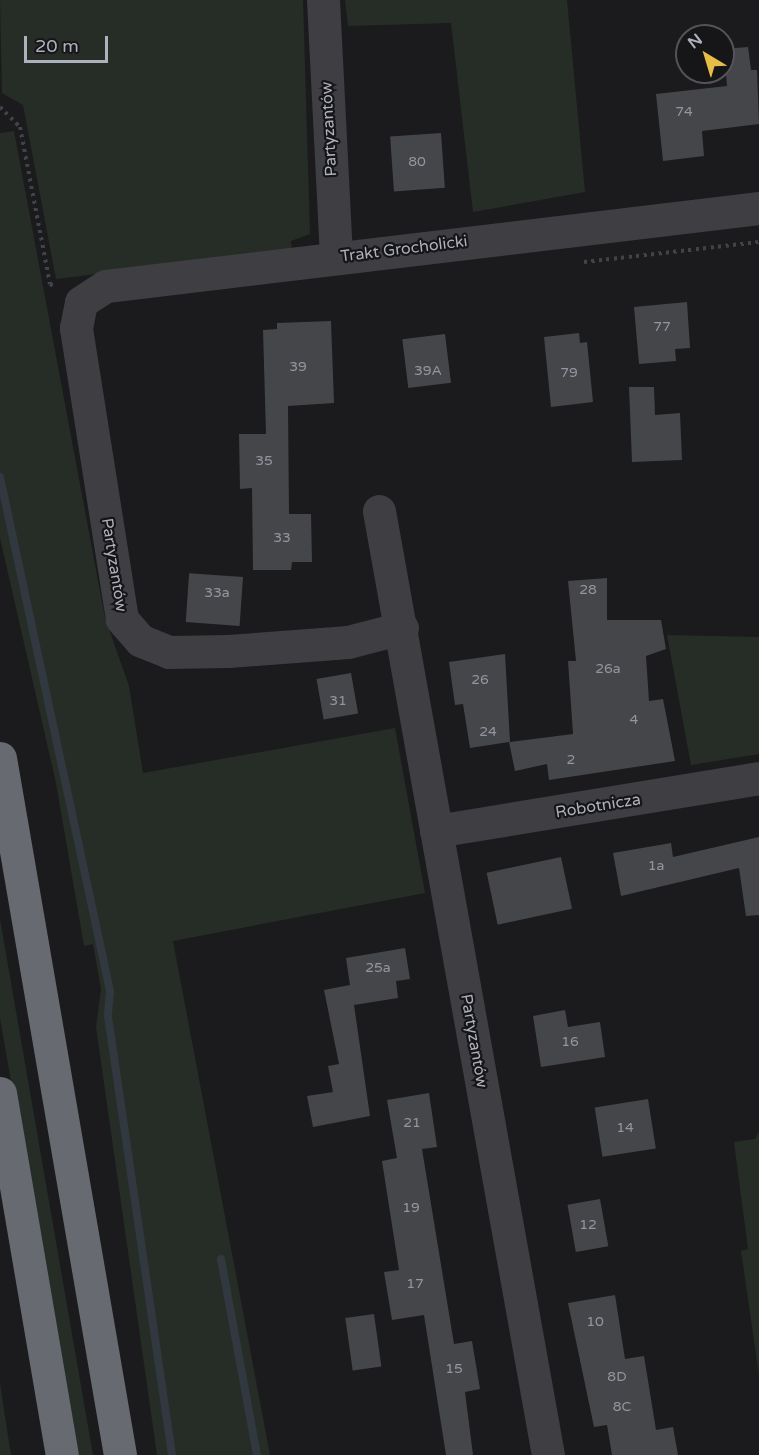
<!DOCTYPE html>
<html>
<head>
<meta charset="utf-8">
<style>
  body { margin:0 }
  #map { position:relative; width:759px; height:1455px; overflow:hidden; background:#1b1b1d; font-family:"Varela Round",sans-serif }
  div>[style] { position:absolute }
  .green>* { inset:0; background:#252d26 }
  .stream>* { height:8px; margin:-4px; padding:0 4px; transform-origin:4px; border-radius:4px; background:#313840 }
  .building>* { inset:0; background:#45464a; transform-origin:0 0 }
  .path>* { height:4px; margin-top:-2px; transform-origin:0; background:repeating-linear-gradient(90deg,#424348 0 3px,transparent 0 7.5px) }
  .minor>* { height:33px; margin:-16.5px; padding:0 16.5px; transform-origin:16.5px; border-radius:16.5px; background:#3e3e43 }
  .motorway>* { height:33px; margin:-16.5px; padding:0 16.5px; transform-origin:16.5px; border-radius:16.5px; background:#686a72 }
  span { translate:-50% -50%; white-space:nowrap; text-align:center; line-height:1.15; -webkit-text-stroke:4.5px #161518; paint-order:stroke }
  .number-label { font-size:14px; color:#94969f }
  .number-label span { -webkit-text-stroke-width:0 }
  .street-label { font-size:16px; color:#aeb1bb }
  .north { position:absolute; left:675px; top:24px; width:60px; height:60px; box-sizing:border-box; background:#161518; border:2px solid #535359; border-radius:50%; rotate:322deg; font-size:16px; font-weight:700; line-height:24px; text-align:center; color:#aeb1bb }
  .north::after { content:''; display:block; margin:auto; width:21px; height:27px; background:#e7bd48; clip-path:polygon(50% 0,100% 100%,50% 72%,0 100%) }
  .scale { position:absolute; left:24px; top:36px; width:84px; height:27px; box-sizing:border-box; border:3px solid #aeb1bb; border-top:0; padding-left:8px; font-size:18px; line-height:21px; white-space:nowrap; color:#aeb1bb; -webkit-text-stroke:4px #161518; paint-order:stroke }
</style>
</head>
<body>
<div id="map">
  <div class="green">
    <div style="clip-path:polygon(0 0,303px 0,310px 234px,291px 241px,292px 250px,56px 279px,23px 105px,2px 93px)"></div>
    <div style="clip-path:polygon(345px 0,567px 0,585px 192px,473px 212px,451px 23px,348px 26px)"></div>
    <div style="clip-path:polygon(14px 131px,105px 618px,129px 686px,143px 773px,395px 728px,425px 893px,173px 941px,270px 1455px,157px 1455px,96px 1027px,101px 989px,93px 944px,84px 946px,56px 783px,0 538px,0 133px)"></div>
    <div style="clip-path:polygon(667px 635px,759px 637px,759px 754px,691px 765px)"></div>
    <div style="clip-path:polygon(0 919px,93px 1455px,76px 1455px,63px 1382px,0 1018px)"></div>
    <div style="clip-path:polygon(759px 1131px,759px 1375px,741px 1251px,748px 1249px,734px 1142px,755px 1139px)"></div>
    <div style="clip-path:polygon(0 1383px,6px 1423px,11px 1455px,0 1455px)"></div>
  </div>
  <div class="stream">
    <div style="left:0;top:477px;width:526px;rotate:77.92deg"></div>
    <div style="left:110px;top:991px;width:25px;rotate:95deg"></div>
    <div style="left:108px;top:1016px;width:444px;rotate:81.7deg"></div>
    <div style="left:221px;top:1259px;width:199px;rotate:79.6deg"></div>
  </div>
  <div class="building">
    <div style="clip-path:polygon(748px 47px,751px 70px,757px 70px,759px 124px,702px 131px,704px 156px,663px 161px,656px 94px,727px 86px,724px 49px)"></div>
    <div style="left:441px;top:133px;width:55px;height:51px;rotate:86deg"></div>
    <div style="clip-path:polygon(687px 302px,690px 348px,675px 349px,676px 361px,639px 364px,634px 307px)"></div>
    <div style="clip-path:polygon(331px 321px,334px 403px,288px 406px,289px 514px,311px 514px,312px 562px,292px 562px,291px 570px,253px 570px,252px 488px,240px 489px,239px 434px,266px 434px,263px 330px,277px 329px,277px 323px)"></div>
    <div style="clip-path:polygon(579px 333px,580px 343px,587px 342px,593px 402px,551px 407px,544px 337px)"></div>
    <div style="left:445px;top:334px;width:49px;height:43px;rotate:83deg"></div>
    <div style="clip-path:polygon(629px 387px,654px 387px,655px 415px,680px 413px,682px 460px,632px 462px)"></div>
    <div style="left:243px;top:577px;width:49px;height:54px;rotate:94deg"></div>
    <div style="clip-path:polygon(607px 578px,607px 620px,661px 620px,666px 649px,646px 656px,649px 701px,663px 699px,675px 761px,549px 780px,547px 764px,515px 771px,509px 742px,470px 748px,463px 704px,455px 705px,449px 662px,505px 654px,510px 742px,573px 734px,568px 661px,576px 661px,568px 581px)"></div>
    <div style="left:351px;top:673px;width:41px;height:35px;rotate:80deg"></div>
    <div style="clip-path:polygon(759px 837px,759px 915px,746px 916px,739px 868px,621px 896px,613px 853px,671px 843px,673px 857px)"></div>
    <div style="left:561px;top:857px;width:53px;height:76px;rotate:78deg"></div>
    <div style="clip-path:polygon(405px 948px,410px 979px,396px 981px,398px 998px,354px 1005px,370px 1116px,313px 1127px,307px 1096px,333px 1092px,328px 1066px,339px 1064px,324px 990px,350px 985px,346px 958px)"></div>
    <div style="clip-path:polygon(565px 1010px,568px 1027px,600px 1022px,605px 1057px,541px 1067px,533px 1016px)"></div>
    <div style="clip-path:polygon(429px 1093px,437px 1147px,422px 1149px,454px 1344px,472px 1341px,480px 1389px,465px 1392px,473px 1455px,446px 1455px,424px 1315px,392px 1320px,384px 1272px,399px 1270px,382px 1161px,397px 1158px,387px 1100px)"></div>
    <div style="left:648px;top:1099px;width:50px;height:54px;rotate:81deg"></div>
    <div style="left:600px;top:1199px;width:48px;height:33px;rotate:80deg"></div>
    <div style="clip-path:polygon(615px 1295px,625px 1359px,644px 1356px,656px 1430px,673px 1427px,678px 1455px,612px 1455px,607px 1425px,594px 1427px,568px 1303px)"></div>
    <div style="left:374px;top:1314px;width:53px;height:29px;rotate:82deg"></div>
  </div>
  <div class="path">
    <div style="left:0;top:107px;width:28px;rotate:45deg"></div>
    <div style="left:20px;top:127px;width:160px;rotate:79.2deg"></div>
    <div style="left:50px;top:284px;width:6px;rotate:31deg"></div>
    <div style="left:584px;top:262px;width:176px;rotate:-6.5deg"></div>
  </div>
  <div class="minor">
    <div style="left:323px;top:0;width:257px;rotate:87.1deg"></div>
    <div style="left:379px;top:511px;width:959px;rotate:79.85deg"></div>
    <div style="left:402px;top:628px;width:56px;rotate:165.5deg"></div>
    <div style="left:348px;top:642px;width:120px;rotate:175.7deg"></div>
    <div style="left:228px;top:651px;width:59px;rotate:179deg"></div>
    <div style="left:169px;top:652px;width:31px;rotate:-158deg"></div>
    <div style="left:140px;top:640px;width:28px;rotate:-131deg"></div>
    <div style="left:122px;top:619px;width:295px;rotate:-99deg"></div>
    <div style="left:76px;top:328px;width:26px;rotate:-79deg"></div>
    <div style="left:81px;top:302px;width:30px;rotate:-33deg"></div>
    <div style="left:106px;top:286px;width:658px;rotate:-6.81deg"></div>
    <div style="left:436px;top:831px;width:327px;rotate:-9.3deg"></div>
  </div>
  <div class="motorway">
    <div style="left:0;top:758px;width:707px;rotate:80.23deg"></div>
    <div style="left:0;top:1093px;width:367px;rotate:80.3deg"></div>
  </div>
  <div class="number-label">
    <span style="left:684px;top:112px">74</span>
    <span style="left:417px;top:162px">80</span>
    <span style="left:662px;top:327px">77</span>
    <span style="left:298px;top:367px">39</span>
    <span style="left:428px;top:371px">39A</span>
    <span style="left:569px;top:373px">79</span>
    <span style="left:264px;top:461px">35</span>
    <span style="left:282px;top:538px">33</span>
    <span style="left:588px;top:590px">28</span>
    <span style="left:217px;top:593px">33a</span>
    <span style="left:608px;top:669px">26a</span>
    <span style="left:480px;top:680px">26</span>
    <span style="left:338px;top:701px">31</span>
    <span style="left:634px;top:720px">4</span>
    <span style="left:488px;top:732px">24</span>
    <span style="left:571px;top:760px">2</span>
    <span style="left:656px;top:866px">1a</span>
    <span style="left:378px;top:968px">25a</span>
    <span style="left:570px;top:1042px">16</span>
    <span style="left:412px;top:1123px">21</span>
    <span style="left:625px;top:1128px">14</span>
    <span style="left:411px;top:1208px">19</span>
    <span style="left:588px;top:1225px">12</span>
    <span style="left:415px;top:1284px">17</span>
    <span style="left:595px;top:1322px">10</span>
    <span style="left:454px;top:1369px">15</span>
    <span style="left:617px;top:1377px">8D</span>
    <span style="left:622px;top:1407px">8C</span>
  </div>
  <div class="street-label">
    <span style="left:329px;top:129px;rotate:-93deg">Partyzantów</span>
    <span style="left:404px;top:249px;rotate:-7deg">Trakt Grocholicki</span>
    <span style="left:114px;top:565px;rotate:81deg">Partyzantów</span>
    <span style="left:598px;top:806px;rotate:-9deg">Robotnicza</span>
    <span style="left:474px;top:1041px;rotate:80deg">Partyzantów</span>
  </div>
  <div class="north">N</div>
  <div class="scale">20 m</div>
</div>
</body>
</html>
